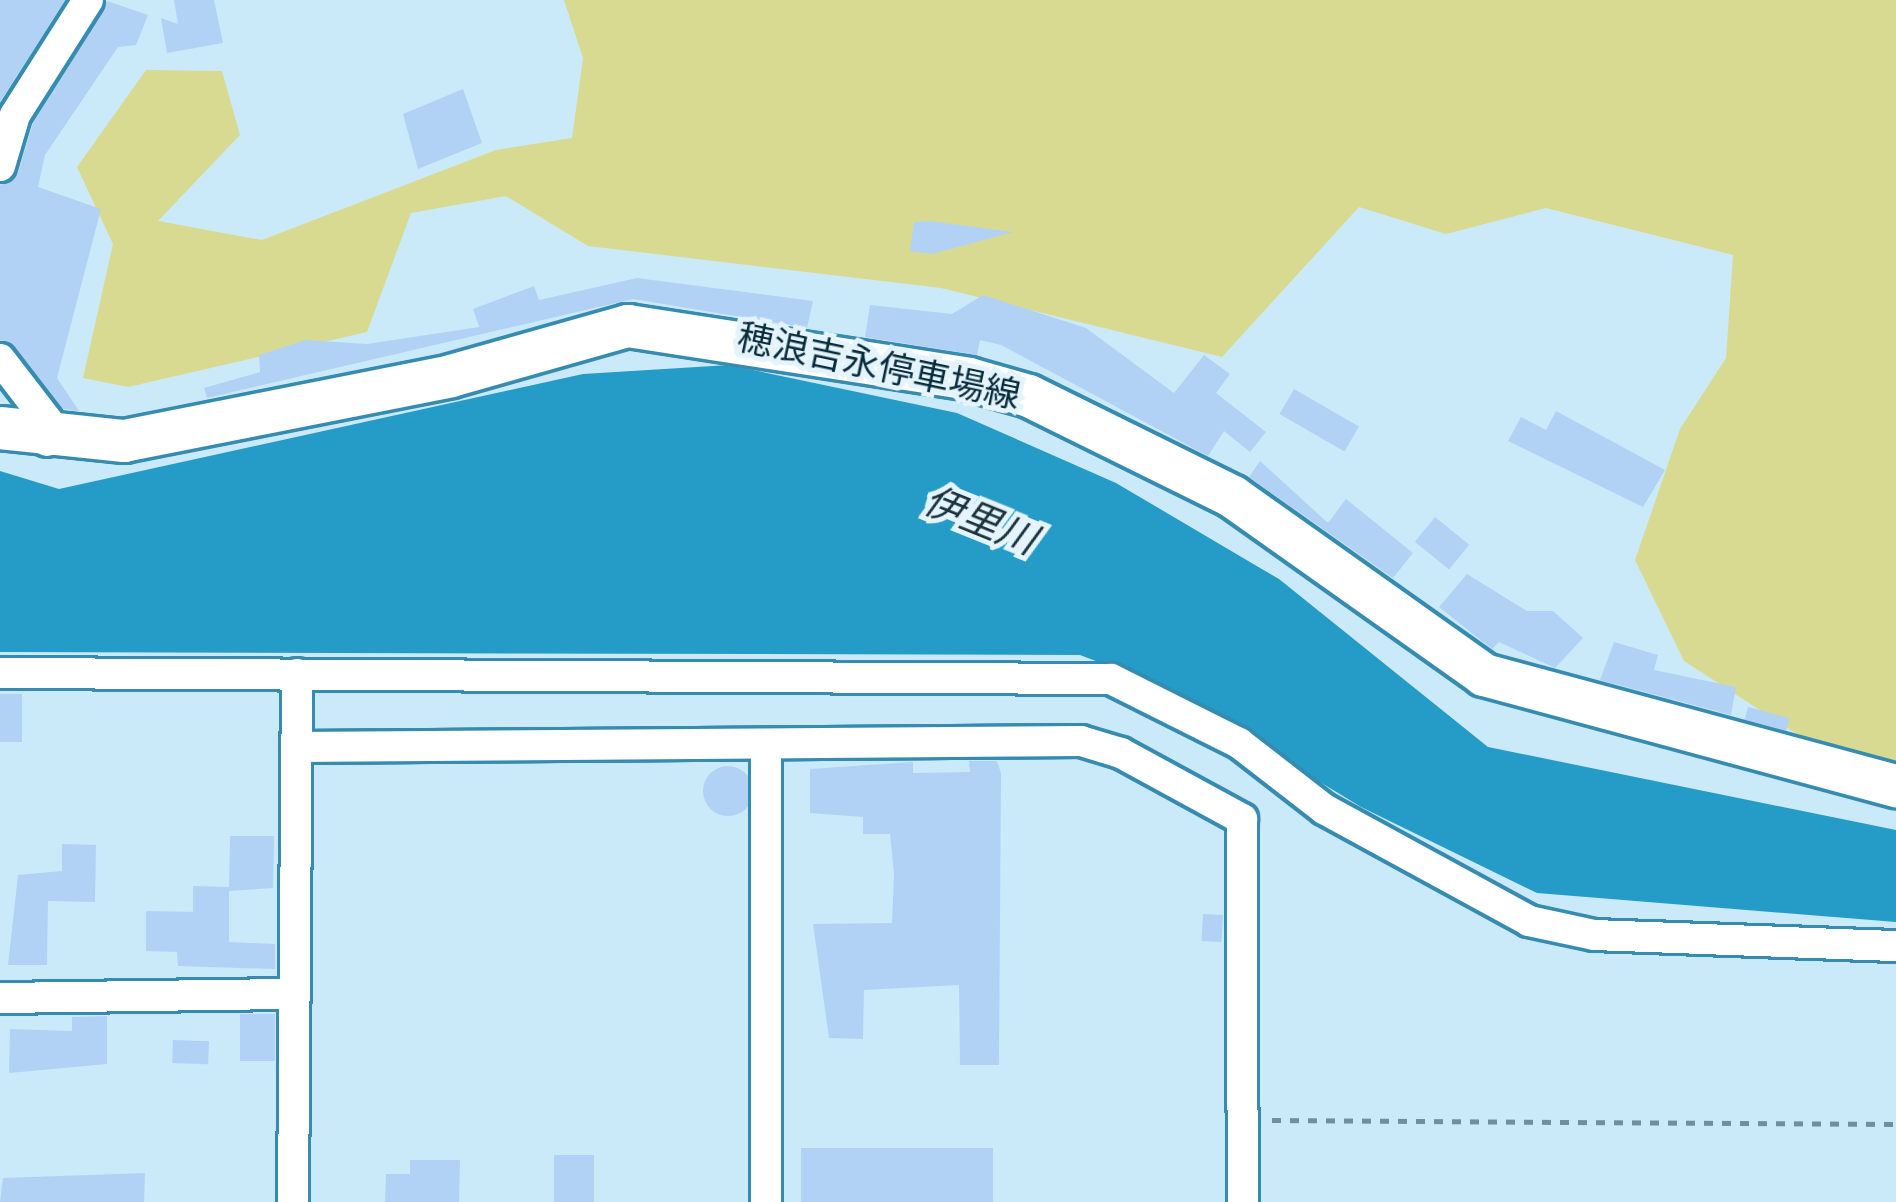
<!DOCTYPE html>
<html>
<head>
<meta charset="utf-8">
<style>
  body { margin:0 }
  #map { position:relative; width:1896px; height:1202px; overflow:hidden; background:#caeaf9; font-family:Arial,"Noto Sans JP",sans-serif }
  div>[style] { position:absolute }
  .green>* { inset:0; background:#d9da91 }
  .water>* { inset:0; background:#259cc8 }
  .building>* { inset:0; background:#b1d2f4; transform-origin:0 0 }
  .round { border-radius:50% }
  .path>* { height:4.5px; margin-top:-2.25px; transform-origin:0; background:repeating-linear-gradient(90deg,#6d8f9e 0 9px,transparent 0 18px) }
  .roads { filter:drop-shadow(3px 0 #368cb0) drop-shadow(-3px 0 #368cb0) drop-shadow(0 3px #368cb0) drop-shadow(0 -3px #368cb0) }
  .minor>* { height:30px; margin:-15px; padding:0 15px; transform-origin:15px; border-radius:15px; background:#fff }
  .secondary>* { height:42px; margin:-21px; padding:0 21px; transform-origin:21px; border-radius:21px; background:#fff }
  span { translate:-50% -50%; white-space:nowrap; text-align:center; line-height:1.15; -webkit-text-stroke:10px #e5f4fc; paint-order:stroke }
  .street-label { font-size:36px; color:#072c3b }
  .water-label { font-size:39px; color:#1a323d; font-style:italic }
</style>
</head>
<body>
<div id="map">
  <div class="green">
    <div style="clip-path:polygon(564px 0,1896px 0,1896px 765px,1828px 754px,1684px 661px,1635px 560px,1680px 429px,1726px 358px,1733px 255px,1546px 208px,1446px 234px,1359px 207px,1222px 357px,941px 288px,588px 246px,506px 196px,411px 213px,367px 332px,128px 387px,83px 378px,113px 244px,77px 167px,146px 70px,222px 71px,240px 135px,158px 221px,262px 240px,496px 150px,572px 138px,583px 58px)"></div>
  </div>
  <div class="water">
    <div style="clip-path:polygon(729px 365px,957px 413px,1116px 483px,1279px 579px,1488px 747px,1896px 830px,1896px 922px,1537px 893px,1361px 807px,1164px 687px,1080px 655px,0 652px,0 471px,59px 489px,583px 374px)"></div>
  </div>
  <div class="building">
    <div style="clip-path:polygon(0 0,65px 0,0 102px)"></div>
    <div style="clip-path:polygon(174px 0,214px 0,223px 43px,167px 53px,161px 18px,178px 24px)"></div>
    <div style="clip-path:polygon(107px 1px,148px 15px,136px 45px,118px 47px,45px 155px,38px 187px,101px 209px,57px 378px,79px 411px,63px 409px,0 340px,0 185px,18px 173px,33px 123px)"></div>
    <div style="clip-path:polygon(463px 89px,482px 143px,418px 169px,403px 114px)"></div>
    <div style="clip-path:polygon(914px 222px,930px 221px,1013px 232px,932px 254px,910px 251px)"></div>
    <div style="clip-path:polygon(637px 278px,813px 301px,807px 328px,633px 299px,207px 398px,204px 388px,260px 372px,259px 355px,305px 340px,367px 344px,479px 327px,473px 309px,534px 286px,539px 300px)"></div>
    <div style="clip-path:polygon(983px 295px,1086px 328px,1174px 393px,1204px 355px,1230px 374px,1216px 393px,1266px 432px,1250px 452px,1224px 431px,1208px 456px,1001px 345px,980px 340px,977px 355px,865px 337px,870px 305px,952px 314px)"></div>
    <div style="left:1294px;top:389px;width:75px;height:29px;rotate:30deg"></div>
    <div style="clip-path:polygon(1556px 411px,1665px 470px,1643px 507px,1508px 441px,1521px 417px,1546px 430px)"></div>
    <div style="clip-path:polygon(1260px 461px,1328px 523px,1346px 499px,1413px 553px,1393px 578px,1249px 477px)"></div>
    <div style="left:1435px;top:517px;width:44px;height:32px;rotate:39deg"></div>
    <div style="clip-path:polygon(1467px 574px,1527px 611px,1553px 611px,1583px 638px,1555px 668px,1499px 642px,1492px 649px,1439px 607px)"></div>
    <div style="clip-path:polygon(1614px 642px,1658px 655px,1654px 670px,1736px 687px,1731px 715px,1600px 680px)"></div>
    <div style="left:0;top:694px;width:22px;height:48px"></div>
    <div style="left:1748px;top:707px;width:43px;height:13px;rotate:15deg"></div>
    <div style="clip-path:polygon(969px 761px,997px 761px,1001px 773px,999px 1065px,960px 1065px,959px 985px,864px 990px,863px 1039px,829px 1038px,813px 924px,892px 923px,894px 874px,890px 834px,863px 834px,863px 817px,810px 813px,810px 769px,913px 762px,913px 773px,970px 772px)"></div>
    <div class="round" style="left:703px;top:766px;width:50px;height:50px"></div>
    <div style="clip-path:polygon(230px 836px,274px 836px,273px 888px,229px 891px,229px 942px,275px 944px,275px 969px,178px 966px,177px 952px,146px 951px,146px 911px,193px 912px,193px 886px,229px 887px)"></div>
    <div style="clip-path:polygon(62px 844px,96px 845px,95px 902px,48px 901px,47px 965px,8px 965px,18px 875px,62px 871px)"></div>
    <div style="left:1203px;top:914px;width:20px;height:27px;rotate:3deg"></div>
    <div style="left:240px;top:1014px;width:35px;height:47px"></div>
    <div style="clip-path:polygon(107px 1016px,107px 1064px,9px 1073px,10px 1029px,72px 1031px,72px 1017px)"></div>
    <div style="left:173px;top:1040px;width:36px;height:23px;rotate:2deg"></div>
    <div style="left:801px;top:1148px;width:192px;height:55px"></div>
    <div style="left:554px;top:1155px;width:40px;height:47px"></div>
    <div style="clip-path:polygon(410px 1160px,460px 1160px,459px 1202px,385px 1202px,386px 1174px,410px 1174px)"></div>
    <div style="clip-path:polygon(145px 1173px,144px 1202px,0 1202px,3px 1178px)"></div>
  </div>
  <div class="path">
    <div style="left:1272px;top:1120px;width:624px;rotate:0.37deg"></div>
  </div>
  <div class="roads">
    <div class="minor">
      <div style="left:0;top:166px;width:53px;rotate:-73.6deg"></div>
      <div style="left:15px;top:115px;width:136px;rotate:-57.6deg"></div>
      <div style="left:0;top:359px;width:77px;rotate:52.4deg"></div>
      <div style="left:47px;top:420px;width:21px;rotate:90deg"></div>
      <div style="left:0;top:673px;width:1111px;rotate:0.31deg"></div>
      <div style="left:1111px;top:679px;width:143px;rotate:26.6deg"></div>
      <div style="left:1239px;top:743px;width:108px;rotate:37.8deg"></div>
      <div style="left:1324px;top:809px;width:234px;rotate:28.6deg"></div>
      <div style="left:1529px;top:921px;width:66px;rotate:12.2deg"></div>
      <div style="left:1594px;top:935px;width:302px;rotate:2.1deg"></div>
      <div style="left:297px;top:747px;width:784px;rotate:-0.44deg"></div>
      <div style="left:1081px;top:741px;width:42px;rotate:16.7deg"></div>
      <div style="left:1121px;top:753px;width:138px;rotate:28.6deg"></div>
      <div style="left:1242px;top:819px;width:383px;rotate:89.9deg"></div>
      <div style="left:766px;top:748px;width:454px;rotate:90deg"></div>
      <div style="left:0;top:998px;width:295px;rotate:-0.8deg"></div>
      <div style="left:293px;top:1202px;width:528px;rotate:-89.57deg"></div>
    </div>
    <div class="secondary">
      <div style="left:0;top:428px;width:125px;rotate:6deg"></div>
      <div style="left:124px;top:441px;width:333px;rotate:-11.2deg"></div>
      <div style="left:451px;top:376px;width:184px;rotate:-15.8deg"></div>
      <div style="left:628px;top:326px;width:345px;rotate:8.8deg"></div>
      <div style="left:969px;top:379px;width:62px;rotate:15.8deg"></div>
      <div style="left:1029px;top:396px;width:228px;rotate:26.3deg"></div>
      <div style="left:1233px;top:497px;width:308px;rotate:35.3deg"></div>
      <div style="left:1484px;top:675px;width:427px;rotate:15.1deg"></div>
    </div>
  </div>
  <div class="street-label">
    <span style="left:879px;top:366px;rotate:12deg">穂浪吉永停車場線</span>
  </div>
  <div class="water-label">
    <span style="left:980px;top:521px;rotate:22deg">伊里川</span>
  </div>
</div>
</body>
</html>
